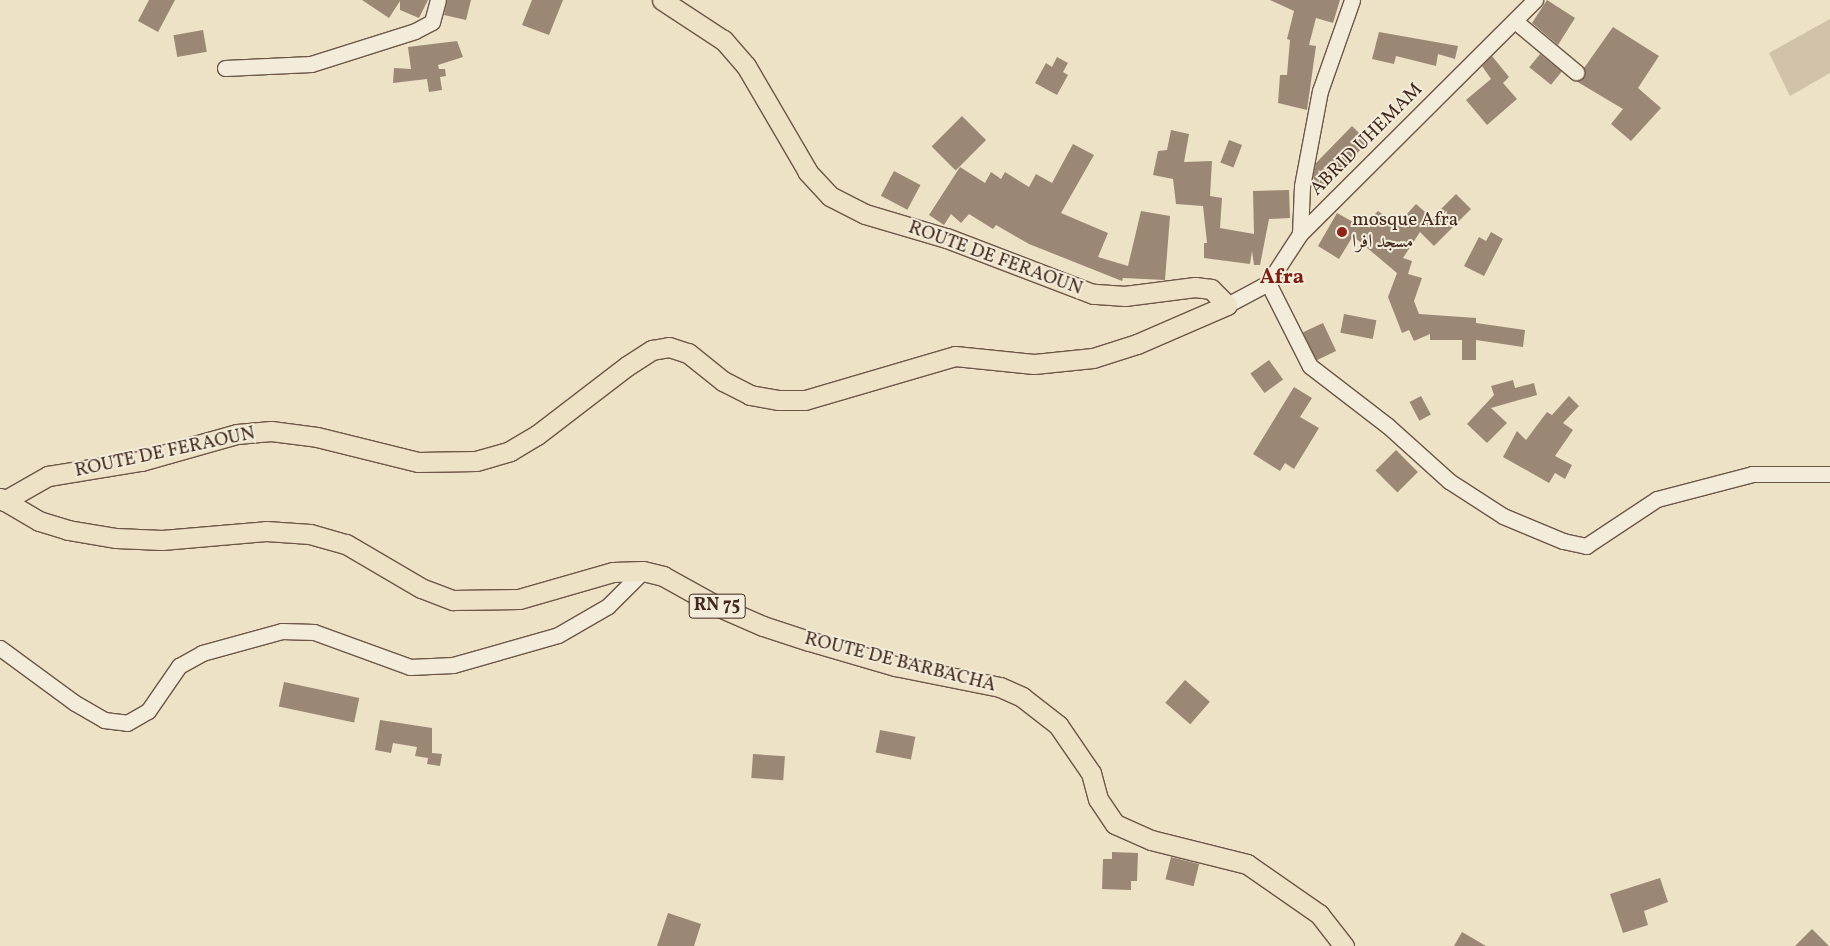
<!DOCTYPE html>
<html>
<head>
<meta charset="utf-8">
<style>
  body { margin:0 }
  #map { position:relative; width:1830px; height:946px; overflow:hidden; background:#ede1c6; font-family:Vollkorn,Amiri,serif }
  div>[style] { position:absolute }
  .green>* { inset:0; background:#d0c1a9 }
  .building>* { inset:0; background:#9a8875; transform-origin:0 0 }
  .roads { filter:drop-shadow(1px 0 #6c5647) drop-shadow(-1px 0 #6c5647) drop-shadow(0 1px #6c5647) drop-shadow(0 -1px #6c5647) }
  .minor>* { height:15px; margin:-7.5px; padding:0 7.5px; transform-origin:7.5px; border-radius:7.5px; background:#f3ecda }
  .major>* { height:19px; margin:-9.5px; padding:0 9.5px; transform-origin:9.5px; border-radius:9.5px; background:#ede1c6 }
  .dots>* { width:14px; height:14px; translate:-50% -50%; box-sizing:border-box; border:2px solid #f3ecda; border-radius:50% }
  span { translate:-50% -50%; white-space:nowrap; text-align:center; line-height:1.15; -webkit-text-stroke:4px #f3ecda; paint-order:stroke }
  .shield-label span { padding:1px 4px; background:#f3ecda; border:1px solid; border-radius:4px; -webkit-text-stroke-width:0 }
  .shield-label { font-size:18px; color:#41271d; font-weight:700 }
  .street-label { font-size:19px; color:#41271d }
  .poi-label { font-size:19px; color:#41271d }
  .left { translate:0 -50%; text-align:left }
  .quarter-label { font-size:21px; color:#7a1f14; font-weight:700 }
</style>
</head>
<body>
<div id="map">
  <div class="green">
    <div style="clip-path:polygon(1830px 19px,1830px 73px,1790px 96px,1769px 53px)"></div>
  </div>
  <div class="building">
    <div style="clip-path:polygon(149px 0,175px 0,158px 32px,138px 21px)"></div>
    <div style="clip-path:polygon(362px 0,428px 0,419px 18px,400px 10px,400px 1px,389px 18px)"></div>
    <div style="clip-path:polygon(447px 0,471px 0,466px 20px,444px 15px)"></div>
    <div style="clip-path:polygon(532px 0,563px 0,549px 35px,522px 25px)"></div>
    <div style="clip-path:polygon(1270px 0,1340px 0,1333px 23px,1316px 18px,1309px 45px,1316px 46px,1307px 110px,1278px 103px,1280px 75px,1287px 75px,1290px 40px,1287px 39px,1294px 11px)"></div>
    <div style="clip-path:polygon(1547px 0,1575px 18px,1558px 45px,1532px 23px)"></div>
    <div style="clip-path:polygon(1613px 27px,1659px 56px,1638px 88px,1661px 108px,1631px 141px,1611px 124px,1623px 109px,1576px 81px,1583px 78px,1584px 68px)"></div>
    <div style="left:203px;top:30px;width:22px;height:30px;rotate:80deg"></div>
    <div style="clip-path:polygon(1379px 32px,1458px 46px,1455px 59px,1438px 54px,1436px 66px,1396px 56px,1394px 64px,1372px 59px)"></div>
    <div style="clip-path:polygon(457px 41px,463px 57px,438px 65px,439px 69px,445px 69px,446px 76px,440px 77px,442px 90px,429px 92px,427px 79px,393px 83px,394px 68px,411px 69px,408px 47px)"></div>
    <div style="left:1540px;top:54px;width:28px;height:17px;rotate:39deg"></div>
    <div style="clip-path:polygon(1492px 56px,1509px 77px,1503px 83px,1517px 99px,1487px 125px,1466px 100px,1491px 79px,1482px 66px)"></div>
    <div style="clip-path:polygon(1057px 57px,1068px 63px,1063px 72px,1068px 75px,1057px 95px,1035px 83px,1046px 63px,1052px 67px)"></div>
    <div style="left:962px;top:116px;width:34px;height:43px;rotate:45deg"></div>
    <div style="clip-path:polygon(1352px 126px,1368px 142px,1323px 188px,1313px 178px,1316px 163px)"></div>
    <div style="clip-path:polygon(1171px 130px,1189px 134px,1184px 162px,1212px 161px,1210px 196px,1222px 198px,1220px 228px,1254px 234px,1253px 191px,1289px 190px,1290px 218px,1269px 219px,1260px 265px,1254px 265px,1252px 251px,1250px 264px,1204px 258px,1204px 243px,1207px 243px,1203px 206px,1176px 204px,1173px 179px,1153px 175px,1158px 151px,1167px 150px)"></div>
    <div style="left:1229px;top:140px;width:14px;height:24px;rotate:21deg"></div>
    <div style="clip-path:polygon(1073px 144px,1094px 155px,1061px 213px,1108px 233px,1098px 257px,1128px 266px,1141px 211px,1170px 216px,1165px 280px,1123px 278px,1122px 281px,1029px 244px,996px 225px,993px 229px,969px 214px,961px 223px,951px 214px,944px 225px,929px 215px,960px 167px,985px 183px,991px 172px,1001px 179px,1005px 172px,1029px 187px,1036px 174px,1052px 183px)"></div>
    <div style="left:894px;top:171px;width:30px;height:28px;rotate:28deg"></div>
    <div style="clip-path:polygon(1456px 194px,1471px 209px,1434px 246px,1420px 232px,1403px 258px,1412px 261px,1408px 274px,1422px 278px,1414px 301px,1419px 314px,1476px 318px,1476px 323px,1525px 330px,1523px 347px,1476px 340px,1476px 360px,1462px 360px,1462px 340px,1430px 340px,1430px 334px,1414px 341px,1409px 330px,1402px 333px,1388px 297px,1397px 273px,1353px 236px,1339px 259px,1318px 246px,1337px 213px,1362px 227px,1378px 211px,1397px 225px,1416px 204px,1432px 218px)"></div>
    <div style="clip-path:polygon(1491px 232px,1503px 239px,1484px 276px,1464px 266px,1479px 237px,1486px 241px)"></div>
    <div style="left:1344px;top:314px;width:33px;height:19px;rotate:11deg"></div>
    <div style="left:1323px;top:323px;width:31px;height:22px;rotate:65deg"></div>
    <div style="left:1269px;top:360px;width:24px;height:23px;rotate:54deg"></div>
    <div style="clip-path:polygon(1513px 380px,1515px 388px,1534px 383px,1537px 395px,1491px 408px,1507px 423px,1487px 443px,1467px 424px,1494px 395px,1491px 386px)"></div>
    <div style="clip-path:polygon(1294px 387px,1312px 398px,1300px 417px,1319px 428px,1294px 469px,1285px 463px,1280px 471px,1253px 454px)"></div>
    <div style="left:1421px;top:396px;width:21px;height:13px;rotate:62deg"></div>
    <div style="clip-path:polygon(1569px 396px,1579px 406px,1563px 423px,1573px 430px,1555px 456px,1572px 465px,1565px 479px,1555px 473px,1549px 483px,1503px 457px,1517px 431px,1526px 440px,1547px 412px,1552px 415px)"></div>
    <div style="left:1396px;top:450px;width:31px;height:29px;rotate:45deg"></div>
    <div style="left:1185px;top:680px;width:33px;height:30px;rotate:41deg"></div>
    <div style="left:284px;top:682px;width:77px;height:25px;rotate:12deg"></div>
    <div style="clip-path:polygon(380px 720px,432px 728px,432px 753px,442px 754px,440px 766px,427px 764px,428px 758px,415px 756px,417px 747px,393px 743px,391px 753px,375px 750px)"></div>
    <div style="left:880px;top:730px;width:36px;height:23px;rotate:11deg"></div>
    <div style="left:753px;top:754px;width:32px;height:24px;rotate:4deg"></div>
    <div style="clip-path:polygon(1112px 852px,1138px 853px,1137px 881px,1131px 881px,1131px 890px,1102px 889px,1103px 859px,1112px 859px)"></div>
    <div style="left:1171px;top:857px;width:29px;height:23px;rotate:14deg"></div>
    <div style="clip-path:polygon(1660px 878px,1668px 902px,1644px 911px,1648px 925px,1623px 933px,1610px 894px)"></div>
    <div style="clip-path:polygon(668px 913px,701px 924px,694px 946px,657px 946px)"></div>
    <div style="clip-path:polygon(1812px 929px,1829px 946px,1795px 946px)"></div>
    <div style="clip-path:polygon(1462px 932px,1486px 946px,1454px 946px)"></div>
  </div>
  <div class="roads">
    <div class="minor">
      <div style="left:1515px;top:21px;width:80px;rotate:39.9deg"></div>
      <div style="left:225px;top:68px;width:86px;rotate:-2.7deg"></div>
      <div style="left:311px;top:64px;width:109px;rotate:-17.6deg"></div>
      <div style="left:415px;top:31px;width:19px;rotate:-28deg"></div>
      <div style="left:432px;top:22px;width:23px;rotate:-75deg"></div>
      <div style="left:1300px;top:234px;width:48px;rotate:-87.6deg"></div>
      <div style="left:1302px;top:186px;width:97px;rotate:-79.3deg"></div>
      <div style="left:1320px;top:91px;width:96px;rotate:-70.6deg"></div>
      <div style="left:1268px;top:283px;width:93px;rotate:63.2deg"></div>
      <div style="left:1310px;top:366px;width:98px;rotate:37.6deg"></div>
      <div style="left:1388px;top:426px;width:82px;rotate:42deg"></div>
      <div style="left:1449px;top:481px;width:64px;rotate:32.9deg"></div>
      <div style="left:1503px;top:516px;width:65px;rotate:22.6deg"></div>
      <div style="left:1563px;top:541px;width:24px;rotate:12deg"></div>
      <div style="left:1586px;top:546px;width:85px;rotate:-33.5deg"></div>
      <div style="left:1657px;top:499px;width:98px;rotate:-14.7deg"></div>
      <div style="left:1752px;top:474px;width:78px"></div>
      <div style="left:1227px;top:305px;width:47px;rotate:-28.2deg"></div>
      <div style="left:1268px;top:283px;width:59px;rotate:-56.9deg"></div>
      <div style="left:1300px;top:234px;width:332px;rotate:-44.9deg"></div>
      <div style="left:0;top:648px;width:93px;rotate:36.3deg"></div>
      <div style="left:75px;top:703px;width:34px;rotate:30deg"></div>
      <div style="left:104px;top:720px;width:23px;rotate:7deg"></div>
      <div style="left:127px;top:723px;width:24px;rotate:-30deg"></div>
      <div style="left:148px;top:711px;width:55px;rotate:-55.4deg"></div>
      <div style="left:179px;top:666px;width:26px;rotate:-29deg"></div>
      <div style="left:202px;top:653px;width:83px;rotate:-15.4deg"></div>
      <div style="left:282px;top:631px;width:32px;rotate:2deg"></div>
      <div style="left:314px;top:632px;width:102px;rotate:20deg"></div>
      <div style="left:410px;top:667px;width:43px;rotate:-2.7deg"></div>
      <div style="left:453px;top:665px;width:109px;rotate:-15.9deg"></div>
      <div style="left:558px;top:635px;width:58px;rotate:-30.1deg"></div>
      <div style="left:608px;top:606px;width:49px;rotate:-45deg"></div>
    </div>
    <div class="major">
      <div style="left:0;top:498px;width:45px;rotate:30.5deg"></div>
      <div style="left:39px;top:521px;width:30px;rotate:17deg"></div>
      <div style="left:68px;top:530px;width:49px;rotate:9.5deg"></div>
      <div style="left:116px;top:538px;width:46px;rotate:2.5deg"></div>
      <div style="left:162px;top:540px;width:104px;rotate:-4.9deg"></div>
      <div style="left:266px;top:531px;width:44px;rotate:3.9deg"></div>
      <div style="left:310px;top:534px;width:37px;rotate:16deg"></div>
      <div style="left:346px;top:544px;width:87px;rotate:30.4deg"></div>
      <div style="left:421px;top:588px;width:34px;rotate:21deg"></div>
      <div style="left:453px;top:600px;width:66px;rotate:-0.9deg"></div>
      <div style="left:519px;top:599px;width:98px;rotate:-16deg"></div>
      <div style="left:613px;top:572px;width:30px;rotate:-2deg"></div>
      <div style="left:643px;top:571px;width:21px;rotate:14deg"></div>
      <div style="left:663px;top:576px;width:62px;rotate:29.1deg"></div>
      <div style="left:717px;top:606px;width:50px;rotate:23.5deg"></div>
      <div style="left:763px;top:626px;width:48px;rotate:18.1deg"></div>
      <div style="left:809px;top:641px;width:90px;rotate:16.2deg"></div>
      <div style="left:895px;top:666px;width:107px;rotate:11.3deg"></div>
      <div style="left:1000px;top:687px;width:24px;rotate:24deg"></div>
      <div style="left:1022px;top:697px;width:46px;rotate:37.9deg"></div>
      <div style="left:1058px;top:725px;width:58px;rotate:55.5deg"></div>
      <div style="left:1091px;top:773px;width:27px;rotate:75deg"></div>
      <div style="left:1098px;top:799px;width:30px;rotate:56deg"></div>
      <div style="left:1115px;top:824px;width:39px;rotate:24deg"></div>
      <div style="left:1151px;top:840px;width:99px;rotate:14deg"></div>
      <div style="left:1247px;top:864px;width:88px;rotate:34.8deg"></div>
      <div style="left:1319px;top:914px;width:41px;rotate:52deg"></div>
      <div style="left:4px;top:501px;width:51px;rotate:-29.6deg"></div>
      <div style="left:48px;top:476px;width:94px;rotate:-9.2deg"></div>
      <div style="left:141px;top:461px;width:100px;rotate:-15.7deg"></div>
      <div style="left:237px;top:434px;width:34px;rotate:-5deg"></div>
      <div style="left:271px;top:431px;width:46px;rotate:7.4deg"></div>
      <div style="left:317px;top:437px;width:104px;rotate:13.9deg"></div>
      <div style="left:418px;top:462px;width:58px;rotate:-1deg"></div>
      <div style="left:476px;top:461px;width:35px;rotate:-16deg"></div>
      <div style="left:510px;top:451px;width:31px;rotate:-31deg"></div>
      <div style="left:537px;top:435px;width:113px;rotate:-37.5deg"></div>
      <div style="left:627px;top:366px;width:30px;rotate:-33deg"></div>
      <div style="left:652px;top:350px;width:17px;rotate:-10deg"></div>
      <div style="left:669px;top:347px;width:20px;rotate:18deg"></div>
      <div style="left:688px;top:353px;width:45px;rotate:38.7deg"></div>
      <div style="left:723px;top:381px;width:30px;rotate:27deg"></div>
      <div style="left:750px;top:395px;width:28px;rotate:10deg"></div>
      <div style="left:778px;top:400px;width:27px"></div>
      <div style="left:805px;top:400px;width:156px;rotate:-16.3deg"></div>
      <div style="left:955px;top:356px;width:79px;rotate:5.8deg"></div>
      <div style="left:1034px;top:364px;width:59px;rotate:-5.8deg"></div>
      <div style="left:1093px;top:358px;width:46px;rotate:-17.7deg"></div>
      <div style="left:1137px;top:344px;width:98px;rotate:-23.4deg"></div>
      <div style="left:1227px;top:305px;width:23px;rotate:-135deg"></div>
      <div style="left:1211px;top:289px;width:16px;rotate:-173deg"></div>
      <div style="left:1195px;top:287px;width:71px;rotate:172.7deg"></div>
      <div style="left:1125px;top:296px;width:32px;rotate:-176deg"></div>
      <div style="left:1093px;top:294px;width:157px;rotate:-159.1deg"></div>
      <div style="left:946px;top:238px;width:84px;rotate:-163.5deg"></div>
      <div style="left:865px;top:214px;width:39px;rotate:-153deg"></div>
      <div style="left:830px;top:196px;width:33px;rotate:-133deg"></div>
      <div style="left:808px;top:172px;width:123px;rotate:-120.3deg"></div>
      <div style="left:746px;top:66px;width:35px;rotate:-131deg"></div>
      <div style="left:723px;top:40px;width:73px;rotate:-146.7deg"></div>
    </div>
  </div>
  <div class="dots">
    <div style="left:1342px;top:232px;background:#8f2418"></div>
  </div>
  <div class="shield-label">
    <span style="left:717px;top:606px">RN 75</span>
  </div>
  <div class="street-label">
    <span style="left:1367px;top:140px;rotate:-45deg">ABRID UHEMAM</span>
    <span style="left:995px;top:259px;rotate:20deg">ROUTE DE FERAOUN</span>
    <span style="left:165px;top:453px;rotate:-12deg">ROUTE DE FERAOUN</span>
    <span style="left:900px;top:663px;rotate:14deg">ROUTE DE BARBACHA</span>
  </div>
  <div class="poi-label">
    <span class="left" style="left:1352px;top:232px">mosque Afra<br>مسجد افرا</span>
  </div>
  <div class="quarter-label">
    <span style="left:1282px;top:278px">Afra</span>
  </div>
</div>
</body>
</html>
